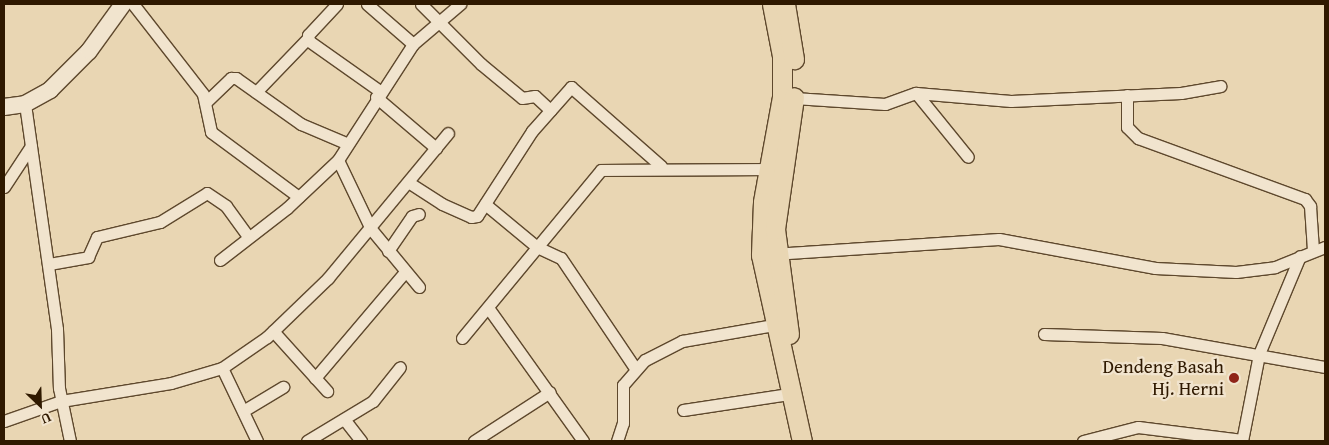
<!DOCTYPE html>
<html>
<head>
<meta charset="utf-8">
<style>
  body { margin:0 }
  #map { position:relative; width:1329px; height:445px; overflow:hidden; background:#e9d6b3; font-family:"Gentium Book Plus",serif }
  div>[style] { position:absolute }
  .roads { filter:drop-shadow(1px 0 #5e482d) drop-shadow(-1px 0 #5e482d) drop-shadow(0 1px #5e482d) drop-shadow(0 -1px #5e482d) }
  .minor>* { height:11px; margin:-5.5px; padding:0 5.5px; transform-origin:5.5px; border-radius:5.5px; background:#f1e4ce }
  .secondary>* { height:16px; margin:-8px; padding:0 8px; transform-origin:8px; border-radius:8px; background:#f1e4ce }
  .trunk>* { height:19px; margin:-9.5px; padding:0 9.5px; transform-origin:9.5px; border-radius:9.5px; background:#e9d6b3 }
  .dots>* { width:14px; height:14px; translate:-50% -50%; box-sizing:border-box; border:2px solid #f1e4ce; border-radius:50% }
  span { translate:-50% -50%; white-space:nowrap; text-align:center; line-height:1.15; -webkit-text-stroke:4.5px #f1e4ce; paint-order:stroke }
  .poi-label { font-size:19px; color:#2f1900 }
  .right { translate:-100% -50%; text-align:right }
  .frame { position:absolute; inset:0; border:5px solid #2f1900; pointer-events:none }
  .north { position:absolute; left:15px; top:380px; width:50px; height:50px; -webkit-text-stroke:4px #f1e4ce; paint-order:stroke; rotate:156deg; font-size:14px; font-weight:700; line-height:20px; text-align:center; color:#2f1900 }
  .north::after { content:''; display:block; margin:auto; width:18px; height:22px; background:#2f1900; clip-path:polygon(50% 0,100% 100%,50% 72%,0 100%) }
</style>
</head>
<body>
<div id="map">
  <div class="roads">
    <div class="minor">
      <div style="left:133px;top:4px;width:114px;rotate:52.1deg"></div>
      <div style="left:203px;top:94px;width:39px;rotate:78deg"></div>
      <div style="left:211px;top:132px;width:109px;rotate:36.5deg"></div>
      <div style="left:337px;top:4px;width:42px;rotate:133.1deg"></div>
      <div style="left:308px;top:35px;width:6px;rotate:81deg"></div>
      <div style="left:309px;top:41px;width:87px;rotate:35.2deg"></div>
      <div style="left:367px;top:4px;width:61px;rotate:41deg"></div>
      <div style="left:421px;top:4px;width:85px;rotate:45deg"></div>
      <div style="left:481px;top:64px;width:53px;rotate:39.7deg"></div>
      <div style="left:522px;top:98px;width:13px;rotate:-9deg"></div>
      <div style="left:535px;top:96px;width:21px;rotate:43deg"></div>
      <div style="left:256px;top:92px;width:75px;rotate:-46.1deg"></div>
      <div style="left:916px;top:93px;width:82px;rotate:50.9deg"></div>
      <div style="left:1127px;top:95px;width:32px;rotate:90deg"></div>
      <div style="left:1127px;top:127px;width:16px;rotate:45deg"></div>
      <div style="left:1138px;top:138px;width:178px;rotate:20.1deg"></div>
      <div style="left:1305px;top:199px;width:9px;rotate:54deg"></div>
      <div style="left:1310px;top:206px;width:44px;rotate:86.1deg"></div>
      <div style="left:376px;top:97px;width:79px;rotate:40.4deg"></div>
      <div style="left:794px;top:98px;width:91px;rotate:3.8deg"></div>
      <div style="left:885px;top:104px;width:33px;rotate:-20deg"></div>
      <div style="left:916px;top:93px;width:95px;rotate:4.8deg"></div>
      <div style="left:1011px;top:101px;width:170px;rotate:-2.7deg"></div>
      <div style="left:1181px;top:93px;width:40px;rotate:-10deg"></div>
      <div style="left:206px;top:102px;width:35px;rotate:-44deg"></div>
      <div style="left:231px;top:78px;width:5px"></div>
      <div style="left:236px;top:78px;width:80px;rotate:35.3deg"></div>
      <div style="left:301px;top:124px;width:49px;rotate:22.9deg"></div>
      <div style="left:25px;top:104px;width:227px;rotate:81.9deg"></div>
      <div style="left:57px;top:329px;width:59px;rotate:88.1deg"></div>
      <div style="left:59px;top:388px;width:54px;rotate:78.3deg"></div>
      <div style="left:408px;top:182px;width:40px;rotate:32.9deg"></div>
      <div style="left:442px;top:204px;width:32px;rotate:24deg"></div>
      <div style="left:471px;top:217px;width:6px;rotate:-9deg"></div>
      <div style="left:477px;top:216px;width:101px;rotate:-57.1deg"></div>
      <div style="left:532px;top:131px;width:59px;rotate:-48.4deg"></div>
      <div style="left:571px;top:87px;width:120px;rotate:41.3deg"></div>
      <div style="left:4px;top:187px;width:49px;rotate:-56.6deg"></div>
      <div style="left:485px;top:204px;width:67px;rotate:39.6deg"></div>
      <div style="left:537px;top:247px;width:26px;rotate:25deg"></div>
      <div style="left:561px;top:258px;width:133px;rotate:56.1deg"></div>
      <div style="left:388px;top:251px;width:42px;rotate:-55.6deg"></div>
      <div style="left:412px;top:216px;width:7px;rotate:-16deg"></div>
      <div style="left:773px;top:254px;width:226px;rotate:-3.8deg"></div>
      <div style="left:999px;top:239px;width:159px;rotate:10.5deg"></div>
      <div style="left:1155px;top:268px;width:81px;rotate:2.8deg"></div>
      <div style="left:1236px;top:272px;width:39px;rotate:-7deg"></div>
      <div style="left:1275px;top:267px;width:54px;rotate:-21.8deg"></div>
      <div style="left:220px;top:260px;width:85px;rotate:-37.8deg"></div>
      <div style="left:287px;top:208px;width:70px;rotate:-43.3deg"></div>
      <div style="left:49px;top:264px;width:40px;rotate:-10deg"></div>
      <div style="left:88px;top:257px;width:22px;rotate:-66deg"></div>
      <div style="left:97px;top:237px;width:65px;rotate:-13.4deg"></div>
      <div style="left:160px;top:222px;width:55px;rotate:-31.7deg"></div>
      <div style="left:207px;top:193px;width:23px;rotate:34deg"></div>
      <div style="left:226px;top:206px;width:37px;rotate:54deg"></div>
      <div style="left:419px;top:287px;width:75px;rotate:-129.6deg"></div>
      <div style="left:371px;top:229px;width:76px;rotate:-115.6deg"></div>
      <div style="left:338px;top:160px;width:138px;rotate:-57.1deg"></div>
      <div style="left:413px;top:44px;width:62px;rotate:-40.4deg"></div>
      <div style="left:489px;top:309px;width:162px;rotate:54.5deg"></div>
      <div style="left:273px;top:331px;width:81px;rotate:48deg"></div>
      <div style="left:1044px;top:334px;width:118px;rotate:1.9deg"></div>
      <div style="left:1162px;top:338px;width:166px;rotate:10.1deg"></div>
      <div style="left:462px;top:338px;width:218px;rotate:-50.4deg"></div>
      <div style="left:601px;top:170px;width:168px;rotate:-0.3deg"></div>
      <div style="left:315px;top:378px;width:139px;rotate:-49.7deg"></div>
      <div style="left:683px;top:410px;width:107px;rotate:-8.6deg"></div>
      <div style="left:243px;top:411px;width:47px;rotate:-31deg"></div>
      <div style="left:344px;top:419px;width:28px;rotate:52deg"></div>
      <div style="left:4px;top:421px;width:60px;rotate:-19.3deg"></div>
      <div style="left:61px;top:401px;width:111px;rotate:-9.3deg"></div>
      <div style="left:171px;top:383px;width:53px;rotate:-16.4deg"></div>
      <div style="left:257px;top:441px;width:81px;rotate:-115.6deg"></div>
      <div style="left:222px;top:368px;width:55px;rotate:-34.6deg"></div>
      <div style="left:267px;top:337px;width:85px;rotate:-44deg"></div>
      <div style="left:328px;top:278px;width:188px;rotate:-50.4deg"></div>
      <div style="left:307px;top:441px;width:77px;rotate:-31.2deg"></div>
      <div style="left:373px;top:401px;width:43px;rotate:-51.5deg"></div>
      <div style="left:474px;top:441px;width:90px;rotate:-32.8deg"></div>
      <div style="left:617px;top:441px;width:19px;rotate:-72deg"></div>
      <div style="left:623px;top:423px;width:38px;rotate:-90deg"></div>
      <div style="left:623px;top:385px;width:33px;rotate:-49deg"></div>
      <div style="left:645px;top:360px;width:42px;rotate:-27.2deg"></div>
      <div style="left:682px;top:341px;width:93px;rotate:-9.9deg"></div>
      <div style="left:1083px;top:441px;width:57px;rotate:-14.3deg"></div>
      <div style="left:1138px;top:427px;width:105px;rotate:7.1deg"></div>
      <div style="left:1242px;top:441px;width:89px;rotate:-78.9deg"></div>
      <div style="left:1259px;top:354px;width:106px;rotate:-67.3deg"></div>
    </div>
    <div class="secondary">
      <div style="left:4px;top:107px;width:21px;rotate:-8deg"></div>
      <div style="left:25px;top:104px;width:29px;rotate:-29deg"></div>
      <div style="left:50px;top:90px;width:55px;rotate:-45deg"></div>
      <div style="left:89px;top:51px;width:58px;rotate:-54.1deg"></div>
    </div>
    <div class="trunk">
      <div style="left:772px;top:4px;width:53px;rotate:79.1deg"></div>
      <div style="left:782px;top:56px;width:41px;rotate:90deg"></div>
      <div style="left:782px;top:97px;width:107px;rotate:100.3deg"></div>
      <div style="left:763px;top:202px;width:53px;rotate:92.2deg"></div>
      <div style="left:761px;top:255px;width:190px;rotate:77.6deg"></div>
      <div style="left:785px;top:4px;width:56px;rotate:80.7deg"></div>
      <div style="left:789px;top:334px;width:106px;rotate:-97.6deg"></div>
      <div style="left:775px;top:229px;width:133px;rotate:-81.8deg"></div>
    </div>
  </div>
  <div class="dots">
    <div style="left:1234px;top:378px;background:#8f2418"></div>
  </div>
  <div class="poi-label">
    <span class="right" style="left:1224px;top:378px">Dendeng Basah<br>Hj. Herni</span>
  </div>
  <div class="frame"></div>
  <div class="north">U</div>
</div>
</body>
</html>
